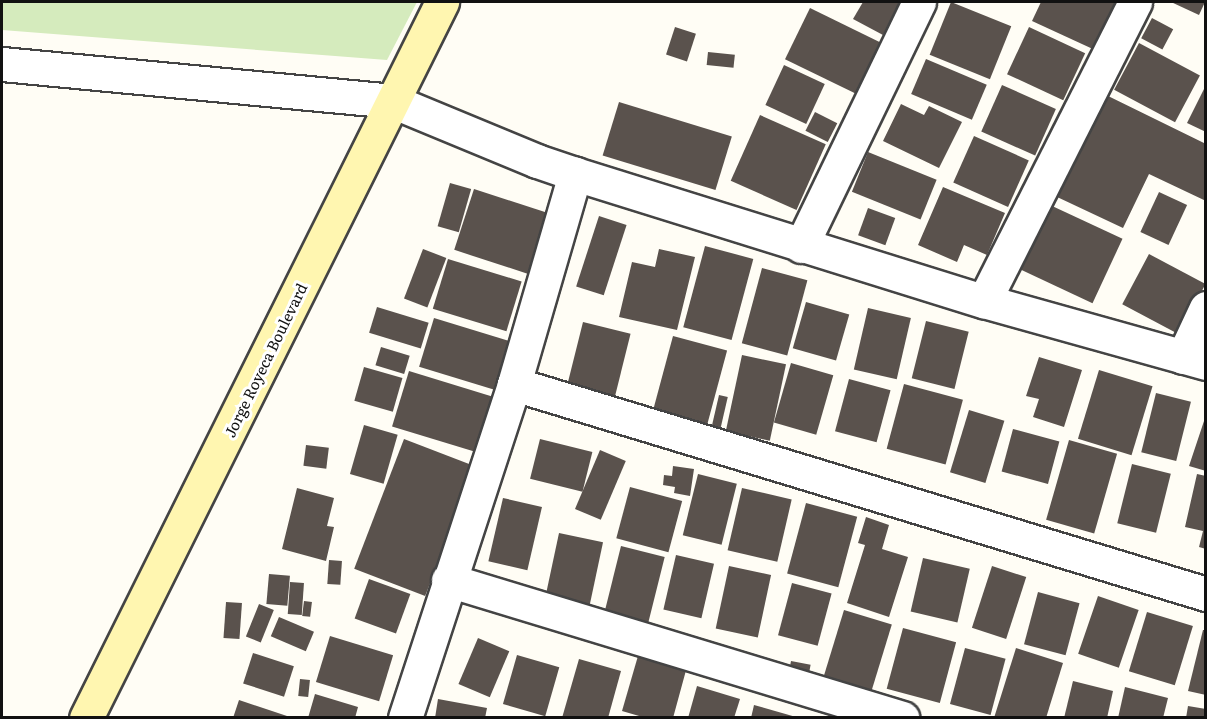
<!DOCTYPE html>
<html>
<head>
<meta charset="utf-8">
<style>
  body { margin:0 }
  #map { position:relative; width:1207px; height:719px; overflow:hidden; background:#fffdf5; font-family:Literata,serif }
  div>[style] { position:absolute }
  .green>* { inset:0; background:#d5ebbd }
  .building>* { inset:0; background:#5a524d; transform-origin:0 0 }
  .roads { filter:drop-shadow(2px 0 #444) drop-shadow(-2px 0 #444) drop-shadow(0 2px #444) drop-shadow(0 -2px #444) }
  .street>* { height:33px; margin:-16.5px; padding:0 16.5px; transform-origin:16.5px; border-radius:16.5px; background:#fff }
  .secondary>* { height:33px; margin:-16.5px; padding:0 16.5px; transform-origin:16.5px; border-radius:16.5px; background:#fff6b0 }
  span { translate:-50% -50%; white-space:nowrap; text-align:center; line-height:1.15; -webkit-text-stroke:6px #fff; paint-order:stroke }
  .street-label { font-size:15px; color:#111 }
  .frame { position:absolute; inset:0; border:3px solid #111; pointer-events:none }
</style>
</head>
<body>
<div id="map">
  <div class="green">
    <div style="clip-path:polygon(2px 2px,417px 2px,387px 60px,2px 30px)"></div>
  </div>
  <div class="building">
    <div style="clip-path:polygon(863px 2px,901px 2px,883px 35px,853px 19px)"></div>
    <div style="left:951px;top:2px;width:65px;height:57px;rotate:22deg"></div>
    <div style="clip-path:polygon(1041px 2px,1113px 2px,1117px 3px,1095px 50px,1032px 21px)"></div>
    <div style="clip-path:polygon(1171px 2px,1205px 2px,1199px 15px)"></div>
    <div style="left:810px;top:8px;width:79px;height:57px;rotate:26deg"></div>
    <div style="left:1152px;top:18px;width:24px;height:23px;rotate:28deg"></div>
    <div style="left:675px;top:27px;width:22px;height:29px;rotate:18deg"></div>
    <div style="left:1029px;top:27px;width:62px;height:52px;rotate:25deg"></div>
    <div style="left:1139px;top:43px;width:69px;height:53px;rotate:28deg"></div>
    <div style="left:708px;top:52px;width:27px;height:13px;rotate:6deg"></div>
    <div style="left:926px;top:59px;width:66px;height:38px;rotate:23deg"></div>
    <div style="left:784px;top:65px;width:45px;height:44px;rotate:25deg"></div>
    <div style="left:1002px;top:85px;width:59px;height:51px;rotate:24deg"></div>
    <div style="clip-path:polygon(1206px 85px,1206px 132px,1187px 123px)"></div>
    <div style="clip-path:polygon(1104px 94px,1206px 144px,1206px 201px,1149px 174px,1123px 228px,1055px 196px)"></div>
    <div style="left:619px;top:102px;width:118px;height:56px;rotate:17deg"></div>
    <div style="clip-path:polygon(901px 104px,924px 115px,929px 106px,962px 122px,939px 168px,883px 141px)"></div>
    <div style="left:815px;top:112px;width:25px;height:21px;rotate:27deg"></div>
    <div style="left:760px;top:115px;width:72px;height:72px;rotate:24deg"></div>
    <div style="left:974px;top:136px;width:60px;height:51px;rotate:24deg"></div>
    <div style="left:868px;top:152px;width:74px;height:43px;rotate:22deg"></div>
    <div style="left:450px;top:183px;width:22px;height:45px;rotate:16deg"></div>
    <div style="clip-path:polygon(943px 187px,1005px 213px,987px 255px,964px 245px,957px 262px,918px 245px)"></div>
    <div style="left:474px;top:189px;width:81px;height:64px;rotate:18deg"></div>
    <div style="left:1159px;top:192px;width:31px;height:44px;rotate:25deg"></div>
    <div style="left:1050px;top:205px;width:80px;height:71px;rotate:25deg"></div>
    <div style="left:868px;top:208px;width:29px;height:29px;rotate:20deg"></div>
    <div style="left:599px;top:216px;width:29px;height:74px;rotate:18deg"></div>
    <div style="left:705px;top:246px;width:50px;height:84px;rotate:15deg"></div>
    <div style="left:423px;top:249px;width:25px;height:53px;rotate:21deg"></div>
    <div style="clip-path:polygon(659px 249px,695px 257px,677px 330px,619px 317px,632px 262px,655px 267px)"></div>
    <div style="left:1149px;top:254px;width:64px;height:57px;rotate:28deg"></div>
    <div style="left:448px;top:259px;width:77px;height:52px;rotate:17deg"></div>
    <div style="left:762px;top:268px;width:47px;height:78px;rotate:15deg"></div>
    <div style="left:806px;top:302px;width:45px;height:48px;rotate:16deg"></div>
    <div style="left:377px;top:307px;width:54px;height:27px;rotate:17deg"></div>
    <div style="left:868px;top:308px;width:44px;height:63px;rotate:13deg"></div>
    <div style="left:434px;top:318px;width:89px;height:51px;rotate:17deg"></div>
    <div style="left:926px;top:321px;width:44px;height:59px;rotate:14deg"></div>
    <div style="left:583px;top:322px;width:49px;height:75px;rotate:14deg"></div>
    <div style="left:673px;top:336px;width:56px;height:86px;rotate:15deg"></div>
    <div style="left:381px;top:347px;width:30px;height:19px;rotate:17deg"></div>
    <div style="left:742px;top:355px;width:45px;height:78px;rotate:12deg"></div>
    <div style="clip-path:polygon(1039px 357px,1082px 370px,1064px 427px,1033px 417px,1039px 399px,1026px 396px)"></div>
    <div style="left:791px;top:363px;width:44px;height:62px;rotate:16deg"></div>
    <div style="left:364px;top:367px;width:40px;height:35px;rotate:16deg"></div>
    <div style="left:1099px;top:370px;width:56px;height:72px;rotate:17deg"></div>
    <div style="left:409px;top:371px;width:98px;height:58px;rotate:17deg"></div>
    <div style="left:849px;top:379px;width:43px;height:54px;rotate:15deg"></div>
    <div style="left:904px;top:384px;width:61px;height:67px;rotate:15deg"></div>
    <div style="left:1156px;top:393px;width:36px;height:61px;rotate:14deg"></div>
    <div style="left:719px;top:395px;width:9px;height:40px;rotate:13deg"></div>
    <div style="left:969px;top:410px;width:37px;height:65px;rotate:17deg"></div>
    <div style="clip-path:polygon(1206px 415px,1206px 471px,1189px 466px)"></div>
    <div style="left:364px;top:425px;width:35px;height:51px;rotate:16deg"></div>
    <div style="left:1013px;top:429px;width:48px;height:44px;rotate:15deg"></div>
    <div style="left:404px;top:439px;width:76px;height:139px;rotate:21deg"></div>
    <div style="left:540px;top:439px;width:54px;height:41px;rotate:14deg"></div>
    <div style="left:1069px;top:440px;width:50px;height:83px;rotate:16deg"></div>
    <div style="left:306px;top:445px;width:23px;height:21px;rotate:7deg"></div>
    <div style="left:600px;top:450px;width:28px;height:64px;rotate:23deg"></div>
    <div style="left:1132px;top:464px;width:40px;height:61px;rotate:14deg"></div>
    <div style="clip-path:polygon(673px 466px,694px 469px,690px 496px,674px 493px,675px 487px,663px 485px,664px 475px,672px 476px)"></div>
    <div style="left:698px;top:474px;width:40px;height:63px;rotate:14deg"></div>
    <div style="clip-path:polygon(1197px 474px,1206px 476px,1206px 549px,1199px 547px,1203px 531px,1185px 527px)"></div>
    <div style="left:630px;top:487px;width:54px;height:53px;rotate:15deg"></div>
    <div style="clip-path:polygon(297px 488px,334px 498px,327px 526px,334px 527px,326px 561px,282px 549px)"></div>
    <div style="left:742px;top:488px;width:51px;height:64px;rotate:13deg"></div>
    <div style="left:503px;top:498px;width:40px;height:65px;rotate:13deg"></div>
    <div style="left:806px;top:503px;width:53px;height:73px;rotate:15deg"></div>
    <div style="clip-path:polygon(866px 517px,889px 525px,882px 549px,908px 557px,889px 617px,847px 603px,865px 545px,858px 543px)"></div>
    <div style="left:559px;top:533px;width:45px;height:66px;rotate:12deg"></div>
    <div style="left:621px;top:546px;width:45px;height:70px;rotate:14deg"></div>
    <div style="left:676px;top:555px;width:39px;height:56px;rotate:13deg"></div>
    <div style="left:923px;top:558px;width:48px;height:55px;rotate:13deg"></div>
    <div style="left:329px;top:560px;width:13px;height:24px;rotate:4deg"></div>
    <div style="left:729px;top:566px;width:43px;height:64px;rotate:12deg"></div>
    <div style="left:992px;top:566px;width:36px;height:65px;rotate:18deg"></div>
    <div style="left:269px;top:574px;width:21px;height:30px;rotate:5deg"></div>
    <div style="left:369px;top:579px;width:44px;height:42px;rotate:20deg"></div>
    <div style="left:290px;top:582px;width:14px;height:32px;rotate:4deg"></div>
    <div style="left:792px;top:583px;width:41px;height:54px;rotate:15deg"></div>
    <div style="left:1038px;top:592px;width:43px;height:54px;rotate:15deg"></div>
    <div style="left:1098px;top:596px;width:43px;height:61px;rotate:19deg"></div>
    <div style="left:304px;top:601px;width:8px;height:15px;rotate:7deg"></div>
    <div style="left:226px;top:602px;width:16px;height:36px;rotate:4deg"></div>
    <div style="left:259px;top:604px;width:16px;height:35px;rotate:22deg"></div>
    <div style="left:844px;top:610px;width:50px;height:81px;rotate:17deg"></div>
    <div style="left:1147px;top:612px;width:48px;height:62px;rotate:17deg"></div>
    <div style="left:279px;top:617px;width:38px;height:21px;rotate:23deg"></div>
    <div style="left:903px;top:628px;width:55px;height:63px;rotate:15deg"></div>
    <div style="clip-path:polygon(1203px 630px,1206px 630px,1206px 695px,1188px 691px)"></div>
    <div style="left:330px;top:636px;width:66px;height:48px;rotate:17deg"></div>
    <div style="left:478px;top:638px;width:34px;height:50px;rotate:23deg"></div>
    <div style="left:965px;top:648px;width:42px;height:58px;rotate:15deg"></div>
    <div style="clip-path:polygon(1016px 648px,1063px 663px,1046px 718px,994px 718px)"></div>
    <div style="clip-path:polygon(640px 649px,688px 663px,673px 718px,646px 718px,622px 711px)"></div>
    <div style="left:253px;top:653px;width:43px;height:32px;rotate:18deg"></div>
    <div style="left:517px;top:655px;width:44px;height:51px;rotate:16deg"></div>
    <div style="clip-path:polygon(579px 659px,621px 671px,608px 718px,562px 718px)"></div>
    <div style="left:791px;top:661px;width:20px;height:16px;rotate:11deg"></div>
    <div style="left:300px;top:679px;width:10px;height:17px;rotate:6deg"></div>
    <div style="clip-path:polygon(1073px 681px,1113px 691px,1107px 718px,1064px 718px)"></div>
    <div style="clip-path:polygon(697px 686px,740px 699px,734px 718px,688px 718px)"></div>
    <div style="clip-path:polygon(1125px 687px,1168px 698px,1163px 718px,1118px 718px)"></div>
    <div style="clip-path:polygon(315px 694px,358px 707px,355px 718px,308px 718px)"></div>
    <div style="clip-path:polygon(438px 699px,487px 708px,485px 718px,435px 718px)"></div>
    <div style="clip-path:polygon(239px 700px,290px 717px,290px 718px,233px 718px)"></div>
    <div style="clip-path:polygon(754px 705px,796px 717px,796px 718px,751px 718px)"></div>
    <div style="clip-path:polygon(1188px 706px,1206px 709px,1206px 718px,1186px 718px)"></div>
  </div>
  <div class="roads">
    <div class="street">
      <div style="left:2px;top:64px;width:392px;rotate:5.4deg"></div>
      <div style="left:392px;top:101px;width:157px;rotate:22.5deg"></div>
      <div style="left:537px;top:161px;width:40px;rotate:18.9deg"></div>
      <div style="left:575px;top:174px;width:428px;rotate:17.3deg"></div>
      <div style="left:984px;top:301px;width:230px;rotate:15.6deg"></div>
      <div style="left:801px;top:246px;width:271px;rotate:-64.2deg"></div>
      <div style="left:984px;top:301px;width:335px;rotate:-63.2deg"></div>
      <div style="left:1183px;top:357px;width:54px;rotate:-64.9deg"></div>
      <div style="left:514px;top:384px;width:723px;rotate:16.88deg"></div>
      <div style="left:448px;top:580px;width:475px;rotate:16.9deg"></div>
      <div style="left:405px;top:718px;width:351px;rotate:-71.9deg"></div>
      <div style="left:514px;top:384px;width:219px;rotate:-73.8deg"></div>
    </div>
    <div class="secondary">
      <div style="left:86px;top:718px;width:800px;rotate:-63.56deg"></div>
    </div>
  </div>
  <div class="street-label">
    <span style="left:265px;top:360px;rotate:-64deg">Jorge Royeca Boulevard</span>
  </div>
  <div class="frame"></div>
</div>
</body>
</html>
